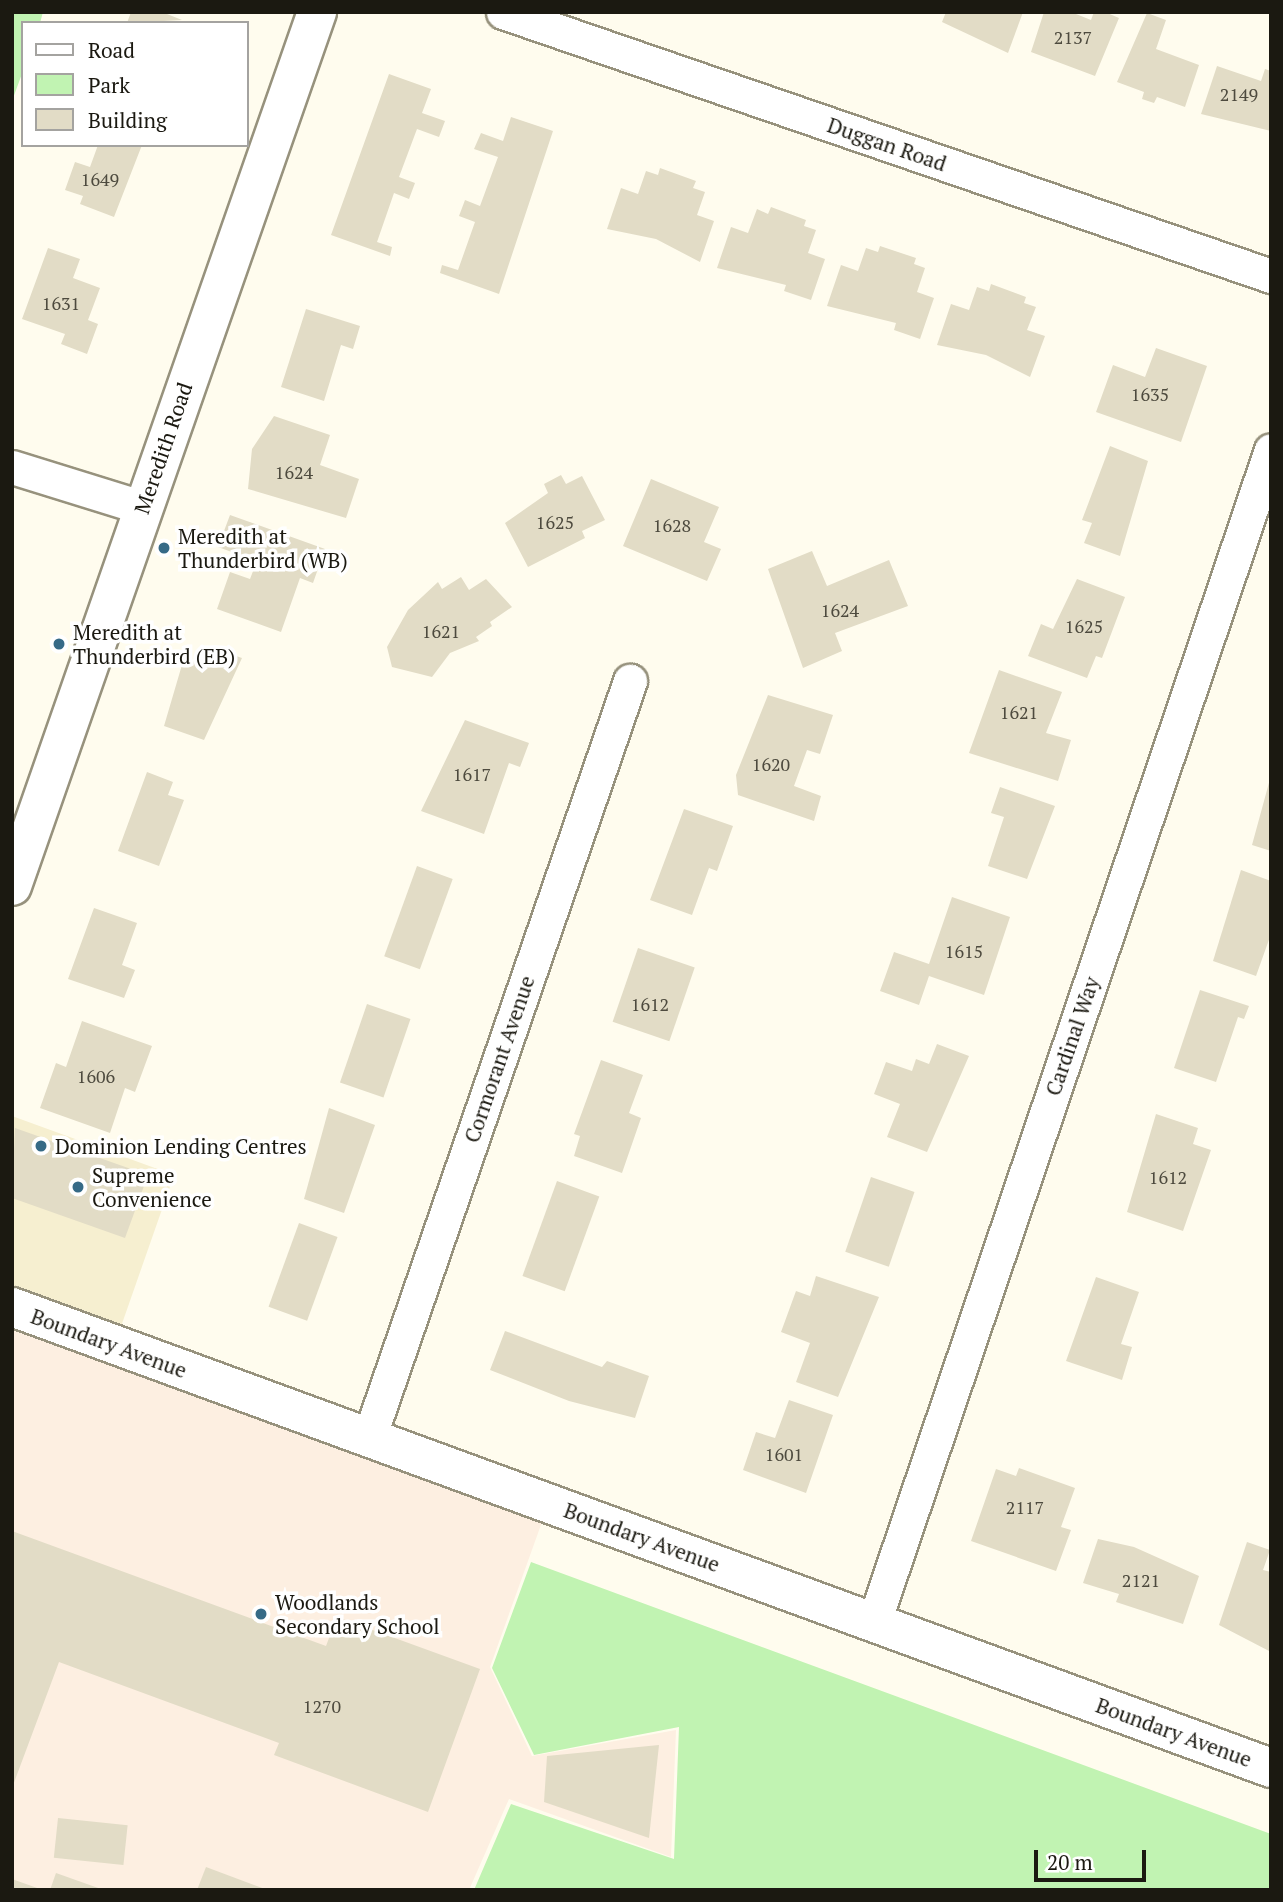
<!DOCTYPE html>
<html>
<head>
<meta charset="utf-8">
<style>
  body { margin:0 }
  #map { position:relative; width:1283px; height:1902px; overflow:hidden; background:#fffcee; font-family:"PT Serif",serif }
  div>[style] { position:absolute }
  .built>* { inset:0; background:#f6efd0 }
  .education>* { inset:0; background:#fdefe1 }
  .green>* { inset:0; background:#c1f3b2 }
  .building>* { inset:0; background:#e2dcc6; transform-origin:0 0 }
  .roads { filter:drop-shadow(2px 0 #97927d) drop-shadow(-2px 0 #97927d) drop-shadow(0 2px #97927d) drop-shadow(0 -2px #97927d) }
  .minor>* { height:33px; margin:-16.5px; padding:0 16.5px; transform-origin:16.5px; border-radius:16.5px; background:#fff }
  .tertiary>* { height:38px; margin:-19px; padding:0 19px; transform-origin:19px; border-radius:19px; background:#fff }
  .dots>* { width:19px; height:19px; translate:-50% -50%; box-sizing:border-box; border:4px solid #fff; border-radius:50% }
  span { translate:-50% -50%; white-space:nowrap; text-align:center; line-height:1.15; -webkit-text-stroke:7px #fff; paint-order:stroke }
  .number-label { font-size:18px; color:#4d4a3e }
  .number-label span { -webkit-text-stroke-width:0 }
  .street-label { font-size:21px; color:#1b1911 }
  .poi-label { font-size:21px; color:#1b1911 }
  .left { translate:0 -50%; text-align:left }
  .frame { position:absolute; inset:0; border:14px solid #1b1911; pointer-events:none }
  .legend { position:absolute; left:21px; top:21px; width:228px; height:126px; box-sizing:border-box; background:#fff; border:2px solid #a4a3a0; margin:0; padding:9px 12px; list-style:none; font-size:21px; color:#1b1911 }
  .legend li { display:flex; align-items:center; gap:14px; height:35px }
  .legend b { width:35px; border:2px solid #a4a3a0 }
  .scale { position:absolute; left:1034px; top:1850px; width:112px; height:32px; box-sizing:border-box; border:4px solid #1b1911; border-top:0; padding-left:9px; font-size:21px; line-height:24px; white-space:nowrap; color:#1b1911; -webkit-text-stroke:5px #fff; paint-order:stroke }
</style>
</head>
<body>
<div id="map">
  <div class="built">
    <div style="clip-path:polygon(12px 1116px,174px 1175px,117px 1338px,12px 1300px)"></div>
  </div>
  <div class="education">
    <div style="clip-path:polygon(12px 1313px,547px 1508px,490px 1667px,532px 1756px,676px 1730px,671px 1857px,509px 1799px,469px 1890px,12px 1890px)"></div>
  </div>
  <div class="green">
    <div style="clip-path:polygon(12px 12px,43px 12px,40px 23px,23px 23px,23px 71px,12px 101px)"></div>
    <div style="clip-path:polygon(531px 1562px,1271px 1834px,1271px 1890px,474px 1890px,511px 1804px,674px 1859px,679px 1727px,534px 1755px,492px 1668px)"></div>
  </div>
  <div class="building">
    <div style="clip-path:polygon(131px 12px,162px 12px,182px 20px,127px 23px)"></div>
    <div style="clip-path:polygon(946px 12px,1023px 12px,1008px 53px,942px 22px)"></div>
    <div style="clip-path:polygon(1044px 12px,1071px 12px,1091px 20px,1094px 12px,1105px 12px,1119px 18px,1095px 76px,1031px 52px)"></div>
    <div style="clip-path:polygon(1147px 13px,1166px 20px,1156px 49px,1199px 65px,1185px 107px,1157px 97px,1154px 103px,1142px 99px,1144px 92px,1117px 82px)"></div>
    <div style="clip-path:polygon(1217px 66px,1261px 81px,1265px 69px,1271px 71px,1271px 131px,1201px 114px)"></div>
    <div style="clip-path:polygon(389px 74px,431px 89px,422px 113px,445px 121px,439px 137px,417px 129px,399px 177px,415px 183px,409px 199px,394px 193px,377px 242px,392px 247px,390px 256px,331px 235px)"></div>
    <div style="clip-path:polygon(511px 117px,553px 131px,499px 294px,440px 273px,442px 265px,458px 270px,475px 222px,459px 216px,465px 200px,480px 206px,498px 157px,474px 149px,481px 133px,503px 141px)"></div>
    <div style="clip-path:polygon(98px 145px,142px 145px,114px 217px,80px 204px,83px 196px,65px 190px,75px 162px,90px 167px)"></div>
    <div style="clip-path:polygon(660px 168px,696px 181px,693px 188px,705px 192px,697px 215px,714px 221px,700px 262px,656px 239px,607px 229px,621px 188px,638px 194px,646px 171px,658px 175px)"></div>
    <div style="clip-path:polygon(771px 207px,806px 220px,804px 226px,816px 230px,808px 253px,825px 259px,811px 300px,784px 291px,786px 285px,717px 268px,731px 227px,748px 233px,757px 209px,768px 214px)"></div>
    <div style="clip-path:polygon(880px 246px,916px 258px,914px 264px,925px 268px,917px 292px,934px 298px,920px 339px,894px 330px,896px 323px,827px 306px,841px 265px,858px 271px,866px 248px,878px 252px)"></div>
    <div style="clip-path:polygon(48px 248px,80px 259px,73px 278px,100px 288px,88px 320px,98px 324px,87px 354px,61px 344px,65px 334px,22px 319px)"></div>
    <div style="clip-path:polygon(991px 284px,1026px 297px,1024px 303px,1036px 307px,1027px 330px,1045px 336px,1030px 377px,986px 355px,937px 345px,951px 304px,969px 310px,977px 287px,989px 291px)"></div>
    <div style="clip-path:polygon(306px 309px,360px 326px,353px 349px,341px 345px,324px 401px,281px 387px)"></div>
    <div style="clip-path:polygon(1156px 348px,1207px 366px,1181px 442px,1096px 412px,1113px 365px,1145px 377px)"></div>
    <div style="clip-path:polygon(274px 416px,330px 435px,320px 465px,359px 479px,346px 518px,248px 489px,252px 449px)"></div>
    <div style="clip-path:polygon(1110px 446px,1148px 461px,1120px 556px,1084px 543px,1092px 523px,1082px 520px)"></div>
    <div style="clip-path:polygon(561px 475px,566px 484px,582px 476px,605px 520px,582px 531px,585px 538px,528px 567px,505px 523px,548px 493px,544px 484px)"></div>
    <div style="clip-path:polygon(651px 479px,719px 507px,704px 542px,721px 549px,707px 581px,623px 546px)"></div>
    <div style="clip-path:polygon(230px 515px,325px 549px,313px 583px,300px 578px,281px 632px,217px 609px,230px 572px,250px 579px,255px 566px,249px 564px,251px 559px,218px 547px)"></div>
    <div style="clip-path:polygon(812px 551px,827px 586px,889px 560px,908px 606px,835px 633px,842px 651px,803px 668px,768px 569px)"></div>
    <div style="clip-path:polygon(461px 577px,469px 590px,486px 579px,512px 607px,490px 622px,492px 626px,476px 637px,479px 641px,450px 653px,432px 677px,392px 667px,387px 647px,408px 610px,438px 582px,442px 589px)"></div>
    <div style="clip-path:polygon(1077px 579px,1125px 597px,1102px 658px,1096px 656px,1087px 678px,1028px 656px,1041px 624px,1053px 629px)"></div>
    <div style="clip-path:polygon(210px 647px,242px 658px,204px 740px,164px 726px,184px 658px,203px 665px)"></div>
    <div style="clip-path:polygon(999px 670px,1062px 692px,1046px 733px,1071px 740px,1058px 781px,969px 753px)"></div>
    <div style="clip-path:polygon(768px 695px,833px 715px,820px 754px,807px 750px,794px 786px,821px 796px,814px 821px,738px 795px,736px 775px)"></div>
    <div style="clip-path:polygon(465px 720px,529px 743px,520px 767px,509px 763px,484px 834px,421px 811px)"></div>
    <div style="clip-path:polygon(147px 772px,173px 782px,168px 795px,184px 800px,159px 866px,118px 851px)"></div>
    <div style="clip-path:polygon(1270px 779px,1271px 779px,1271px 851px,1252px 845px)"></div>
    <div style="clip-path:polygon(1000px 787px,1055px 806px,1027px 879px,988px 866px,1004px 817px,991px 813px)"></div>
    <div style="clip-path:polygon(684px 809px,733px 826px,717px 871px,709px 868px,692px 915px,650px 900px)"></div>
    <div style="left:417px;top:866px;width:38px;height:96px;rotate:20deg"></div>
    <div style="clip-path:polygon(1241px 870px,1271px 881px,1271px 934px,1256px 976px,1213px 961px)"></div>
    <div style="clip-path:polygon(952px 897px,1010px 917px,984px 995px,929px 976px,919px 1005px,880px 991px,894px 952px,929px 964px)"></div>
    <div style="clip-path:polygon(94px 908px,137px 923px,122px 965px,135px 970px,124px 998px,68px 979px)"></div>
    <div style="left:638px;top:948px;width:60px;height:78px;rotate:19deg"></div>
    <div style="clip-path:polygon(1200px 990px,1249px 1006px,1244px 1019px,1238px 1017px,1216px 1082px,1174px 1068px)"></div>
    <div style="left:367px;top:1004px;width:46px;height:83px;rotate:19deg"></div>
    <div style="clip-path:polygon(82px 1021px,152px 1046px,135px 1092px,125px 1088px,110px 1133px,40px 1108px,56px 1063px,66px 1067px)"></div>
    <div style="clip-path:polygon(937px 1044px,969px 1056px,927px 1152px,887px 1137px,900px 1104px,874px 1094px,886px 1062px,912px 1071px,916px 1059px,929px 1064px)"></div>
    <div style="clip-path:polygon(601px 1060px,643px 1075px,629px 1113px,641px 1118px,622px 1173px,574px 1156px,580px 1136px,574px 1134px)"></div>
    <div style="clip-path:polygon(329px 1108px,375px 1125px,344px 1213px,304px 1199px)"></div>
    <div style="clip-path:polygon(1156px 1114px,1198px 1128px,1193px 1144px,1211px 1150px,1183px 1231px,1127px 1212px)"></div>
    <div style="clip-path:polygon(15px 1128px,148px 1175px,125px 1238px,12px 1198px)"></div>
    <div style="left:871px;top:1177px;width:46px;height:79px;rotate:19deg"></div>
    <div style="left:557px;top:1181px;width:45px;height:101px;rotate:20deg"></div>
    <div style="left:299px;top:1223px;width:41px;height:89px;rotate:20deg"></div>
    <div style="clip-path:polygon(816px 1276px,879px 1297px,838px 1397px,796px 1382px,810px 1343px,781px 1332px,796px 1291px,810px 1296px)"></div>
    <div style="clip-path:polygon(1096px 1277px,1139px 1292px,1121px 1344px,1132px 1347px,1122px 1380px,1066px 1361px)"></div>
    <div style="clip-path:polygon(505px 1331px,602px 1367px,607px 1361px,649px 1376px,635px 1418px,569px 1401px,490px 1370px)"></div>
    <div style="clip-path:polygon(789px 1400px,833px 1415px,806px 1493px,743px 1470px,756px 1432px,775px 1438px)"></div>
    <div style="clip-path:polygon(1019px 1468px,1075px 1488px,1061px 1527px,1071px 1530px,1056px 1571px,971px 1541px,996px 1469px,1016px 1476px)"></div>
    <div style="clip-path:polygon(12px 1531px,326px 1646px,337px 1617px,480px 1669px,428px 1812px,274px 1755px,279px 1743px,59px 1662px,12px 1788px)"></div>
    <div style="clip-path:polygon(1098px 1539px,1134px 1547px,1199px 1576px,1183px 1624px,1116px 1602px,1119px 1594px,1083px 1583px)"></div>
    <div style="clip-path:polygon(1247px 1542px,1270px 1550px,1263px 1570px,1271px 1572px,1271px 1652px,1219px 1625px)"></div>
    <div style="clip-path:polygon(659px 1745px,649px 1838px,544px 1802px,547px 1756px)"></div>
    <div style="left:58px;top:1818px;width:70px;height:40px;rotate:6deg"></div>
    <div style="clip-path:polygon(206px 1867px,265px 1889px,265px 1890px,197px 1890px)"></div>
    <div style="clip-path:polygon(56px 1873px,101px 1889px,101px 1890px,50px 1890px)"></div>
    <div style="clip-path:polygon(12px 1879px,40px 1889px,40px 1890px,12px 1890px)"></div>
  </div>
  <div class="roads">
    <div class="minor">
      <div style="left:503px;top:12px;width:812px;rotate:18.97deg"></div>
      <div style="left:12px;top:467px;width:135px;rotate:17.2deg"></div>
      <div style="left:369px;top:1438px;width:801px;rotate:-70.98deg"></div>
      <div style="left:874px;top:1622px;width:1237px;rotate:-71.29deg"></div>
    </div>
    <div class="tertiary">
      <div style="left:12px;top:886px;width:926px;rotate:-70.76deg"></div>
      <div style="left:12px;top:1307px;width:1341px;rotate:20.11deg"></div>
    </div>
  </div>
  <div class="dots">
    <div style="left:164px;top:548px;background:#366a86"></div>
    <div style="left:59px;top:644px;background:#366a86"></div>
    <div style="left:41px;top:1146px;background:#366a86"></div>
    <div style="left:78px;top:1187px;background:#366a86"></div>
    <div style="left:261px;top:1614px;background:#366a86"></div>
  </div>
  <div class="number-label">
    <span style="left:1073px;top:37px">2137</span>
    <span style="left:1239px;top:94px">2149</span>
    <span style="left:100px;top:179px">1649</span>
    <span style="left:61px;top:303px">1631</span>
    <span style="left:1150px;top:394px">1635</span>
    <span style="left:294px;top:472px">1624</span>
    <span style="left:555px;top:522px">1625</span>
    <span style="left:672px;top:525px">1628</span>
    <span style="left:840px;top:610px">1624</span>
    <span style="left:1084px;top:626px">1625</span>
    <span style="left:441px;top:631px">1621</span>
    <span style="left:1019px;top:712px">1621</span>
    <span style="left:771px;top:764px">1620</span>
    <span style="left:472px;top:774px">1617</span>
    <span style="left:964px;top:951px">1615</span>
    <span style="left:650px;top:1004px">1612</span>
    <span style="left:96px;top:1076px">1606</span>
    <span style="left:1168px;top:1177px">1612</span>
    <span style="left:784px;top:1454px">1601</span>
    <span style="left:1025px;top:1507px">2117</span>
    <span style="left:1141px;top:1580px">2121</span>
    <span style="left:322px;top:1706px">1270</span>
  </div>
  <div class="street-label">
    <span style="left:887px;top:144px;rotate:19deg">Duggan Road</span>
    <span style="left:163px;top:448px;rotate:-71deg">Meredith Road</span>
    <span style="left:1072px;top:1036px;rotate:-71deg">Cardinal Way</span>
    <span style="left:499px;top:1059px;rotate:-71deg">Cormorant Avenue</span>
    <span style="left:109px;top:1343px;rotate:20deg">Boundary Avenue</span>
    <span style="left:642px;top:1537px;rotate:20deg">Boundary Avenue</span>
    <span style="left:1174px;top:1732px;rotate:20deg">Boundary Avenue</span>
  </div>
  <div class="poi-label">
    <span class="left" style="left:178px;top:548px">Meredith at<br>Thunderbird (WB)</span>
    <span class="left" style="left:73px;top:644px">Meredith at<br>Thunderbird (EB)</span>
    <span class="left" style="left:55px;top:1146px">Dominion Lending Centres</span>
    <span class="left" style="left:92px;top:1187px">Supreme<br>Convenience</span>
    <span class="left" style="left:275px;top:1614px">Woodlands<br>Secondary School</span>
  </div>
  <div class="frame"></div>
  <ul class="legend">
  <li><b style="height:9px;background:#fff"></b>Road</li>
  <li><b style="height:19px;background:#c1f3b2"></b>Park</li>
  <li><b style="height:19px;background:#e2dcc6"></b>Building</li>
  </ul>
  <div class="scale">20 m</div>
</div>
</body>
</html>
